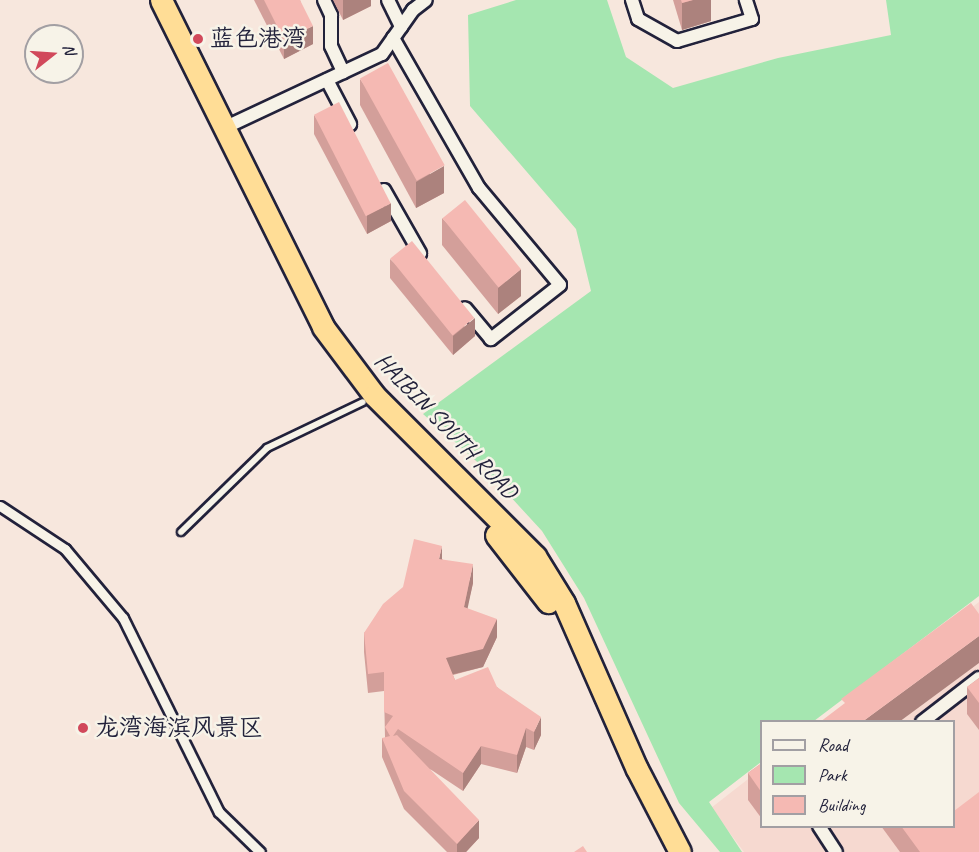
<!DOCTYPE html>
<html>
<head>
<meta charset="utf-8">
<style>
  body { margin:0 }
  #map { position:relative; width:979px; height:852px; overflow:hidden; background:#f7e7dd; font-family:Caveat,"LXGW WenKai TC",sans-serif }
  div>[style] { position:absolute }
  .built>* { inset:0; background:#f6d9d0 }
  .green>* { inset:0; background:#a5e6b0 }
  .roads { filter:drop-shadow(2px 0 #22223b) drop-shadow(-2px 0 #22223b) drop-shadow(0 2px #22223b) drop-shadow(0 -2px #22223b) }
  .service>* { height:6px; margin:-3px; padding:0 3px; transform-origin:3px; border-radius:3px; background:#f7f3e8 }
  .pedestrian>* { height:9px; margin:-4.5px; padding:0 4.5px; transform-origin:4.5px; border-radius:4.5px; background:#f7f3e8 }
  .minor>* { height:12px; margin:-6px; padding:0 6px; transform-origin:6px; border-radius:6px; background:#f7f3e8 }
  .trunk>* { height:21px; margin:-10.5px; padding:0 10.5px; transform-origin:10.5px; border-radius:10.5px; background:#ffdd96 }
  .wall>* { inset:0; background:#d39f9a }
  .shaded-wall>* { inset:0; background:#ac827d }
  .building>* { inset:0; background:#f5b9b3; transform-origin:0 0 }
  .dots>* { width:16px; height:16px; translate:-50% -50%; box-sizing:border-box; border:3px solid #f7f3e8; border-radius:50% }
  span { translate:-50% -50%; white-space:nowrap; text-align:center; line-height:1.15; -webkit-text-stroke:5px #f7f3e8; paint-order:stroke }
  .poi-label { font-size:24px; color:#22223b }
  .left { translate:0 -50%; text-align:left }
  .street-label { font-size:24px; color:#22223b }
  .legend { position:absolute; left:760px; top:720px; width:195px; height:108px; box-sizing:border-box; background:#f7f3e8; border:2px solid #a29fa3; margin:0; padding:8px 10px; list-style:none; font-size:18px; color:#22223b }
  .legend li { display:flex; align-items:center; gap:12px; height:30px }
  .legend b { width:30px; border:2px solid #a29fa3 }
  .north { position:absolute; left:24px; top:24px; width:60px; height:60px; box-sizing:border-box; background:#f7f3e8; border:2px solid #a29fa3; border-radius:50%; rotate:73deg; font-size:16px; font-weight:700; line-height:24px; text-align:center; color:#22223b }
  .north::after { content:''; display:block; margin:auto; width:21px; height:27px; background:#d1495b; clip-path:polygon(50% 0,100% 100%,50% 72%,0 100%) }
</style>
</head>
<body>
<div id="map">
  <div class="built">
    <div style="clip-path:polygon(979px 602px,979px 852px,744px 852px,711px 808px,761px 769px,762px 826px,954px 826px,954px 722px,823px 721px)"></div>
  </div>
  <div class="green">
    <div style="clip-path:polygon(516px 0,607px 0,626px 57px,673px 88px,778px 58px,891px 35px,886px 0,979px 0,979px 596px,814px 721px,762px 722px,761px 762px,709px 802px,742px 852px,720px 852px,679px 803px,584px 598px,542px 531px,484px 468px,423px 414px,591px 291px,576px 229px,470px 106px,468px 15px)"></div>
  </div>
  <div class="roads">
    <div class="service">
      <div style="left:181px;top:532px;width:120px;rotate:-44.3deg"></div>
      <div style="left:267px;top:448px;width:106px;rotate:-25.6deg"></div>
    </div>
    <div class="pedestrian">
      <div style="left:0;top:506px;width:78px;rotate:33.5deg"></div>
      <div style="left:65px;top:549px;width:90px;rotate:50deg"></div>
      <div style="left:123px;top:618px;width:216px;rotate:63.7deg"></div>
      <div style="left:219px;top:812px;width:57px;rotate:44.3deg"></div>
    </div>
    <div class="minor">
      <div style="left:324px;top:0;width:17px;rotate:65deg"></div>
      <div style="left:331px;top:15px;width:31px;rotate:90deg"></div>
      <div style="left:331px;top:46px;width:29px;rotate:65deg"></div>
      <div style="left:388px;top:0;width:30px;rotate:64deg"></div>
      <div style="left:632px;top:0;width:20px;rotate:72deg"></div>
      <div style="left:638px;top:19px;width:45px;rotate:29.4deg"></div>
      <div style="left:677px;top:41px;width:78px;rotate:-16.3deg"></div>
      <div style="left:752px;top:19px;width:20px;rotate:-108deg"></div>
      <div style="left:393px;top:38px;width:173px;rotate:60.2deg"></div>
      <div style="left:479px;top:188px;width:126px;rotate:50.1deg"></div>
      <div style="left:560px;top:285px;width:88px;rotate:142deg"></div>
      <div style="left:491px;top:339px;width:40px;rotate:-130deg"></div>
      <div style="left:327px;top:80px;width:50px;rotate:62.4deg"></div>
      <div style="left:224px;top:128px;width:174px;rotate:-25.1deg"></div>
      <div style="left:382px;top:54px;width:54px;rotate:-54.8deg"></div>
      <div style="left:413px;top:10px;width:16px;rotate:-38deg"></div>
      <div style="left:384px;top:190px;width:73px;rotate:60.3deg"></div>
      <div style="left:922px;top:722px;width:72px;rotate:-37.7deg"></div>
      <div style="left:819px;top:826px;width:31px;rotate:57deg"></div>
    </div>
    <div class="trunk">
      <div style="left:161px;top:0;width:365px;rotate:63.6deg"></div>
      <div style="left:323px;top:327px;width:85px;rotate:53.1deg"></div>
      <div style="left:374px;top:395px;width:228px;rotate:45deg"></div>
      <div style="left:535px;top:556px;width:55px;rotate:58.3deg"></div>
      <div style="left:564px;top:603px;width:181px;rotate:66.3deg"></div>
      <div style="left:637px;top:769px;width:93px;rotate:62.6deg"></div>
      <div style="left:496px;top:535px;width:85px;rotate:52.2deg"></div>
    </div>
  </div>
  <div class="wall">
    <div style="clip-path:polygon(254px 0,300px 0,313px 44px,284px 59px)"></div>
    <div style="clip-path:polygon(333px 0,371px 0,371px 6px,343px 20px)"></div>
    <div style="clip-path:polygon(673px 0,711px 0,711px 21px,682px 30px)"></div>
    <div style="clip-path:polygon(360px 79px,444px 193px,416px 208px,360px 105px)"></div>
    <div style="clip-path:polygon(314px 115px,391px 221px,367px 234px,314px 134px)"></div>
    <div style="clip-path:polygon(442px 218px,521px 296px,498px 314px,442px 245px)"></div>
    <div style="clip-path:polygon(390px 259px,475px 336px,453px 355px,390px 278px)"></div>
    <div style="clip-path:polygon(442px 559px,473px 583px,467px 608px,497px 637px,483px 667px,453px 675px,455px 680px,497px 687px,541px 735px,534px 750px,526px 747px,517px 773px,481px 764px,463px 791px,430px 769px,479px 838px,466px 852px,447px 852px,404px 809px,382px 757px,382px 738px,385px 738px,384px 691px,368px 693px,364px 652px,364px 633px)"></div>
    <div style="clip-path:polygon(979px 678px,979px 730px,967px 714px,967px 687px)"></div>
    <div style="clip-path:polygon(762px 763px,762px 819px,748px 800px,748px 773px)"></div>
    <div style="clip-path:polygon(881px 826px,954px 826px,979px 852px,900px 852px)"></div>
  </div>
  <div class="shaded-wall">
    <div style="clip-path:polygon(343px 0,371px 0,371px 6px,343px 20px)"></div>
    <div style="clip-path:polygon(693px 0,711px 0,711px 21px,682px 30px,682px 3px)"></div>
    <div style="clip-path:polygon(313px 26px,313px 44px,284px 59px,284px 40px)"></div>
    <div style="clip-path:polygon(444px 166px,444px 193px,416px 208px,416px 182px)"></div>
    <div style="clip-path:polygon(391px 203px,391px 221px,367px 234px,367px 215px)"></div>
    <div style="clip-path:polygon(521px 269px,521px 296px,498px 314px,498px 288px)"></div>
    <div style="clip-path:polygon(475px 318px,475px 336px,453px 355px,453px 336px)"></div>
    <div style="clip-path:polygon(442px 546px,442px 564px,439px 559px)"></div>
    <div style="clip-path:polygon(473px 564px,473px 583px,464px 625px,464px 607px)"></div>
    <div style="clip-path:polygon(497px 619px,497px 637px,483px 667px,446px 676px,446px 658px)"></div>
    <div style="clip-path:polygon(979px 636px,979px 663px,899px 722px,862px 722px)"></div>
    <div style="clip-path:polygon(541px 717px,541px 735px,534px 750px,534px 732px)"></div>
    <div style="clip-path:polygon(526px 728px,526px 747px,517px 773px,517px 755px)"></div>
    <div style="clip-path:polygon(481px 746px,481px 764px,463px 791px,463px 773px)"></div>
    <div style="clip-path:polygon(479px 820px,479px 838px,466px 852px,457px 852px,457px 844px)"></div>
  </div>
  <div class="building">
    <div style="clip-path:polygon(264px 0,300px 0,313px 26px,284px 40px)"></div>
    <div style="clip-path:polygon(681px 0,693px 0,682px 3px)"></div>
    <div style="left:388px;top:63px;width:117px;height:32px;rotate:61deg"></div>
    <div style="left:339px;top:102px;width:114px;height:28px;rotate:63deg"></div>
    <div style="left:465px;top:200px;width:89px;height:29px;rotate:51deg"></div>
    <div style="left:412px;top:241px;width:99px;height:28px;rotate:51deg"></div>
    <div style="clip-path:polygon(414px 539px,442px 546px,439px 559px,473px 564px,464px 607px,497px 619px,483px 649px,446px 658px,455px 680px,488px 667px,497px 687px,541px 717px,534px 732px,526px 728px,517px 755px,481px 746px,463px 773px,398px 729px,393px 736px,397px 735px,479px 820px,457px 844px,404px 791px,382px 738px,390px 736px,385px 727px,393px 716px,384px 712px,384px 672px,368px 674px,364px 633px,383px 604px,403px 587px)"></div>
    <div style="clip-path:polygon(971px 603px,979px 614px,979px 636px,862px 722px,820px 722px,845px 703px,841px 699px)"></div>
    <div style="clip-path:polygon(979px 678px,979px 703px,967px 687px)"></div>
    <div style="clip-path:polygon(762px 763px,762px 793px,748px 773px)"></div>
    <div style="clip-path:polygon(979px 792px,979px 852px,920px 852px,901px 826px,954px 826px,954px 811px)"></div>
    <div style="clip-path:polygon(583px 846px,587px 852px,574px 852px)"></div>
  </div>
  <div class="dots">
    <div style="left:198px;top:39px;background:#d1495b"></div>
    <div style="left:83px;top:728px;background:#d1495b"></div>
  </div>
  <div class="poi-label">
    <span class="left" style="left:210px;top:39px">蓝色港湾</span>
    <span class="left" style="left:95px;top:728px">龙湾海滨风景区</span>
  </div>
  <div class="street-label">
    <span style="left:446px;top:426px;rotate:46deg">HAIBIN SOUTH ROAD</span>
  </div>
  <ul class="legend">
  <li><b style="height:8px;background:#f7f3e8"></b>Road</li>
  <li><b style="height:16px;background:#a5e6b0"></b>Park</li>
  <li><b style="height:16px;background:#f5b9b3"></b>Building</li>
  </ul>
  <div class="north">N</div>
</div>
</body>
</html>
